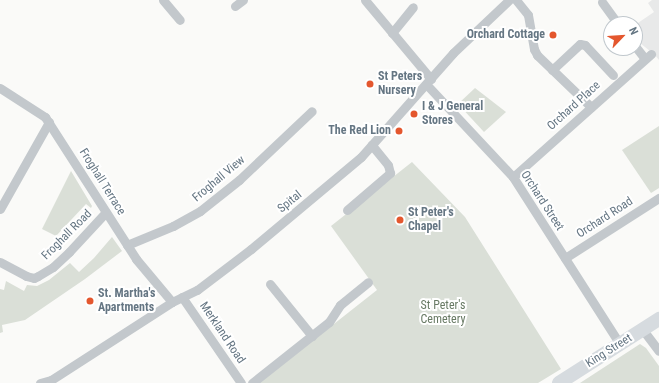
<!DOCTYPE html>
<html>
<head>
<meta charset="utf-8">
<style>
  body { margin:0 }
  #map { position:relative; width:659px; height:383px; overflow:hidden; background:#fafaf8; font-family:"Roboto Condensed",sans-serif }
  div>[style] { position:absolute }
  .built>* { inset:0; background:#e8e9e9 }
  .green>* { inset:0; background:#dadfd7 }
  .street>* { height:9px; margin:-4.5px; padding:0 4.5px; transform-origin:4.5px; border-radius:4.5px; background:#c3c8cc }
  .primary>* { height:14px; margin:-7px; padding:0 7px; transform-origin:7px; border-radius:7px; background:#d6dbdf }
  .dots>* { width:11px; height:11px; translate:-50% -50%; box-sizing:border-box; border:2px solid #fff; border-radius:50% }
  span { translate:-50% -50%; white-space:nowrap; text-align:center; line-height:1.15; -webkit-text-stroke:4px #fff; paint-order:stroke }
  .poi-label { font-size:12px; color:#657683; font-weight:700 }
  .right { translate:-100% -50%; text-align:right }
  .left { translate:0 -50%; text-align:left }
  .street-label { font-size:12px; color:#657683 }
  .park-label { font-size:12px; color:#687a64 }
  .north { position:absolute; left:603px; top:16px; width:40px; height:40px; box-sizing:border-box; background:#fff; border:1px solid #c1c8cd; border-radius:50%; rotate:65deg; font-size:11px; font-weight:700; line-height:16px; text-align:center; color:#657683 }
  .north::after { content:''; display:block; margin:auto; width:14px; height:18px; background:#e4572e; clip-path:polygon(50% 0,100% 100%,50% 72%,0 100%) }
</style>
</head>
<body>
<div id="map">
  <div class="built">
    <div style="clip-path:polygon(652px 0,659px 0,659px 60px,655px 55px,656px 53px,650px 51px,635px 39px,635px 25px,654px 12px,648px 3px)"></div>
  </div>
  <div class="green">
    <div style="clip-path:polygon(475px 88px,506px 112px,484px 132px,458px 104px)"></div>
    <div style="clip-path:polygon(659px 126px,659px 188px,651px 193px,622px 150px)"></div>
    <div style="clip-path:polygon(412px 162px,465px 217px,561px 369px,538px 383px,259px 383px,377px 290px,331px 226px)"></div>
    <div style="clip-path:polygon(71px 171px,92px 206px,91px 208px,86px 204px,56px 236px,42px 229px)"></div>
    <div style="clip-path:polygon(112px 237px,122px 251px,85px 279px,25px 320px,2px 325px,3px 332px,0 333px,0 289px,4px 290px,6px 281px,24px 291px,27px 285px,37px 286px,49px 280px,70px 263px,79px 272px,94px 258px)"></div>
    <div style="clip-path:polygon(640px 344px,646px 348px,659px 366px,659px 383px,580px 383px)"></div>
  </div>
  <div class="street">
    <div style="left:163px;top:0;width:26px;rotate:50deg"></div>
    <div style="left:365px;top:0;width:103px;rotate:50.1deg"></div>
    <div style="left:516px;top:0;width:19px;rotate:51deg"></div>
    <div style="left:528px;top:15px;width:35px;rotate:80deg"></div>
    <div style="left:534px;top:49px;width:7px;rotate:63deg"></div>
    <div style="left:537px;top:55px;width:75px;rotate:43.9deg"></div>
    <div style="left:602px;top:2px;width:27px;rotate:54deg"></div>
    <div style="left:235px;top:6px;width:10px;rotate:-37deg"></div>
    <div style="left:392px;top:33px;width:33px;rotate:-51deg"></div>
    <div style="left:635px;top:46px;width:16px;rotate:52deg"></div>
    <div style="left:552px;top:70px;width:38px;rotate:-43deg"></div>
    <div style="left:580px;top:44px;width:5px;rotate:11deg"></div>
    <div style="left:585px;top:45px;width:41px;rotate:47deg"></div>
    <div style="left:426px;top:84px;width:127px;rotate:46.9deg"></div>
    <div style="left:513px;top:177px;width:198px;rotate:57.4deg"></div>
    <div style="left:0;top:88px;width:54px;rotate:32.8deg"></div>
    <div style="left:45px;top:117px;width:169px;rotate:57.3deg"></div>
    <div style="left:136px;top:259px;width:56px;rotate:50.1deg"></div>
    <div style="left:513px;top:177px;width:185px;rotate:-41.7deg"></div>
    <div style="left:0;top:209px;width:100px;rotate:-60.6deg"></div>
    <div style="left:347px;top:210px;width:57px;rotate:-40.7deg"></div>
    <div style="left:390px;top:173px;width:8px;rotate:-104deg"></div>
    <div style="left:388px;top:165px;width:26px;rotate:-129deg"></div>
    <div style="left:127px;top:245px;width:50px;rotate:-22.4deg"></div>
    <div style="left:173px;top:226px;width:31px;rotate:-29deg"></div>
    <div style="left:200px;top:211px;width:50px;rotate:-38.5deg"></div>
    <div style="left:239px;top:180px;width:100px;rotate:-43.4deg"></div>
    <div style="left:565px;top:258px;width:112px;rotate:-32.6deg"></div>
    <div style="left:0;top:262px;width:30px;rotate:28deg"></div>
    <div style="left:26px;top:276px;width:8px;rotate:14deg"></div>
    <div style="left:34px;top:278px;width:4px;rotate:-27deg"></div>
    <div style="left:38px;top:276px;width:17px;rotate:-31deg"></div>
    <div style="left:53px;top:267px;width:22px;rotate:-43deg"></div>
    <div style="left:69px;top:252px;width:54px;rotate:-47.2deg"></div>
    <div style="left:270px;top:284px;width:67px;rotate:51.1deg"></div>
    <div style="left:182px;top:297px;width:104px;rotate:55.5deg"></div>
    <div style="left:643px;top:330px;width:26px;rotate:53deg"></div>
    <div style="left:40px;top:383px;width:11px;rotate:-15deg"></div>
    <div style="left:51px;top:380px;width:144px;rotate:-32.8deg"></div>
    <div style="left:172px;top:302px;width:28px;rotate:-26deg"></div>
    <div style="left:197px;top:290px;width:68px;rotate:-37.2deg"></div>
    <div style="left:251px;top:249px;width:143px;rotate:-39.9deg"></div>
    <div style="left:361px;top:157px;width:139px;rotate:-48.5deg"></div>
    <div style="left:453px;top:53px;width:77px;rotate:-43.4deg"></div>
    <div style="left:252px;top:383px;width:98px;rotate:-38.4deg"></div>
    <div style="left:329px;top:322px;width:20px;rotate:-57deg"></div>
    <div style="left:340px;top:305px;width:36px;rotate:-39deg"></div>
  </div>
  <div class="primary">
    <div style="left:559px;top:383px;width:119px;rotate:-32.6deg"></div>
  </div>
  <div class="dots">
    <div style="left:553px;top:35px;background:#e4572e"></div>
    <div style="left:370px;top:84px;background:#e4572e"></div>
    <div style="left:414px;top:114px;background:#e4572e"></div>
    <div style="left:399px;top:131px;background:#e4572e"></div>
    <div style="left:400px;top:220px;background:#e4572e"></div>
    <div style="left:90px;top:301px;background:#e4572e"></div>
  </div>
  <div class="poi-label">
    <span class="right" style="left:545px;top:35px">Orchard Cottage</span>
    <span class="left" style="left:378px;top:84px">St Peters<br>Nursery</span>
    <span class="left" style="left:422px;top:114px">I &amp; J General<br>Stores</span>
    <span class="right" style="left:391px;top:131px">The Red Lion</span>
    <span class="left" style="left:408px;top:220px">St Peter's<br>Chapel</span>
    <span class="left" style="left:98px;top:301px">St. Martha's<br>Apartments</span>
  </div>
  <div class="street-label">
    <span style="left:574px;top:106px;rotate:-42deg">Orchard Place</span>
    <span style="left:219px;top:179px;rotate:-40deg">Froghall View</span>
    <span style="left:102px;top:182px;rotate:58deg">Froghall Terrace</span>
    <span style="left:542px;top:201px;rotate:57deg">Orchard Street</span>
    <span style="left:290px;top:202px;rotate:-39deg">Spital</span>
    <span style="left:605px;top:218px;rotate:-33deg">Orchard Road</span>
    <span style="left:67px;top:235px;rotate:-45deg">Froghall Road</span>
    <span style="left:222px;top:333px;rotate:56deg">Merkland Road</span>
    <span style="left:609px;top:351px;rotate:-32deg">King Street</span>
  </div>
  <div class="park-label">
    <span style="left:443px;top:313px">St Peter's<br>Cemetery</span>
  </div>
  <div class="north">N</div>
</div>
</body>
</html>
